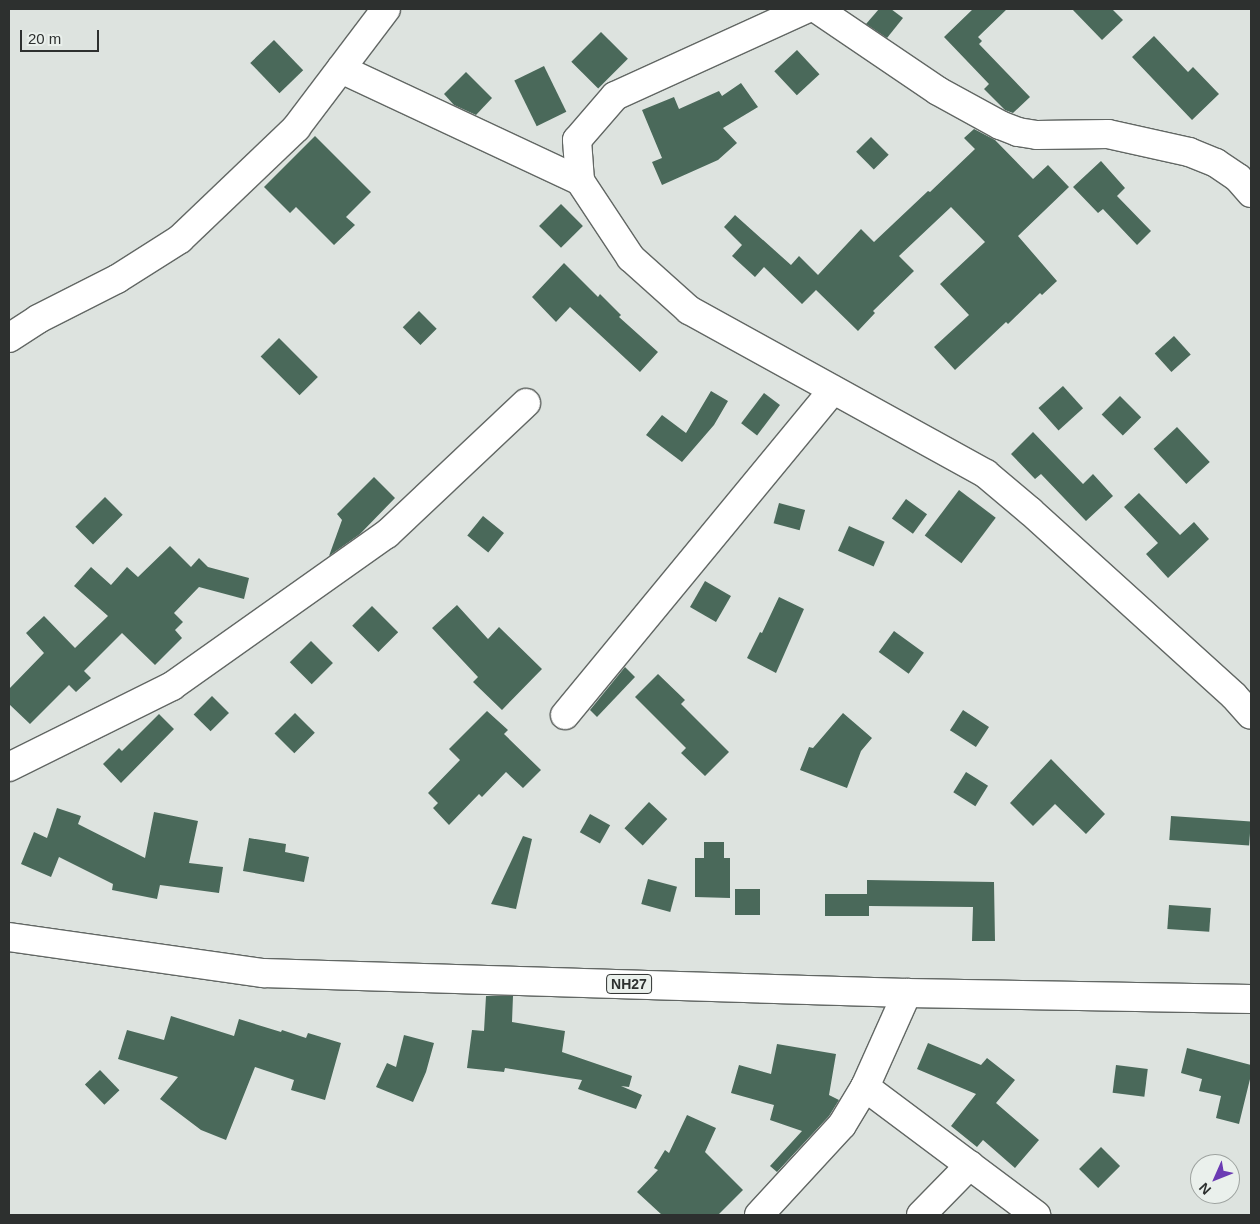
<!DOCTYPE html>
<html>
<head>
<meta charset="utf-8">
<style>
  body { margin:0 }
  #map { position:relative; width:1260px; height:1224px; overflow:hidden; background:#dde3df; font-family:Arial,sans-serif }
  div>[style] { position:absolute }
  .building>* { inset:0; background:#4a695a; transform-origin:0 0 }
  .roads { filter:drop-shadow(1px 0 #626764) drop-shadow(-1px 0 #626764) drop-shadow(0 1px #626764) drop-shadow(0 -1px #626764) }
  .minor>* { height:28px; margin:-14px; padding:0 14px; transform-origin:14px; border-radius:14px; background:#fff }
  .trunk>* { height:28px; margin:-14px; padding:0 14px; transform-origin:14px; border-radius:14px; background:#fff }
  span { translate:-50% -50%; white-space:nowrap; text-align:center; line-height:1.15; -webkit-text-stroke:5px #eaf0ec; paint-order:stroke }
  .shield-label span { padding:1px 4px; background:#eaf0ec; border:1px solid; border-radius:4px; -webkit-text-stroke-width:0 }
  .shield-label { font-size:14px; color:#2d302f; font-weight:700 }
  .frame { position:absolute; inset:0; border:10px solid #2d302f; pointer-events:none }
  .north { position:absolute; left:1190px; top:1154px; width:50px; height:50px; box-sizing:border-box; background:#eaf0ec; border:1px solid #9ea3a0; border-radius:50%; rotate:226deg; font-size:14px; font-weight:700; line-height:20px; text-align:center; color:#2d302f }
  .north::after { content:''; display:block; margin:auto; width:18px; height:22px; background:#6b3bb3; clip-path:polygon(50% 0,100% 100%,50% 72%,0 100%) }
  .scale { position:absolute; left:20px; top:30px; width:79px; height:22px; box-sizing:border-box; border:2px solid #2d302f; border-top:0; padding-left:6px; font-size:15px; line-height:18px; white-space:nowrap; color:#2d302f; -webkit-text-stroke:4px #eaf0ec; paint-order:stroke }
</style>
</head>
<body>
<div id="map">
  <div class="building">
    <div style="clip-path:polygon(879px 9px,891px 9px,903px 18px,887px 38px,866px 24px)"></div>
    <div style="clip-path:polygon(973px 9px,1007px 9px,978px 37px,982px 41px,979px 44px,1030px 97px,1013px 113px,1005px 110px,984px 89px,989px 84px,944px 37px)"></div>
    <div style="clip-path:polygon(1072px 9px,1112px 9px,1123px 20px,1102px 40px)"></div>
    <div style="left:601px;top:32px;width:38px;height:42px;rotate:45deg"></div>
    <div style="clip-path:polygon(1154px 36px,1188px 72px,1193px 67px,1219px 94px,1192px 120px,1132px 57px)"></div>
    <div style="left:274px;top:40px;width:42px;height:33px;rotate:46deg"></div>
    <div style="left:797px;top:50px;width:33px;height:31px;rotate:47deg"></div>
    <div style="left:544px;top:66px;width:51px;height:33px;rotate:64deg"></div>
    <div style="clip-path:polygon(466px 72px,492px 98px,476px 115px,454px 105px,444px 94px)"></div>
    <div style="clip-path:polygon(741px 83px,758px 107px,723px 128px,737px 143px,718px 160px,662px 185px,652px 162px,662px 158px,642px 110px,674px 97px,679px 109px,719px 91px,722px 96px)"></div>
    <div style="clip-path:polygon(974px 129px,995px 140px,1033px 179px,1048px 165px,1069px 187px,1018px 236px,1057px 281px,1042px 295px,1040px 293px,1008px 324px,1006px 322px,955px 370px,934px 347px,969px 315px,940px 284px,985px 242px,951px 207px,899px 256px,914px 271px,873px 311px,875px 313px,858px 331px,816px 290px,802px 304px,764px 267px,755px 277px,732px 256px,742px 245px,724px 227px,735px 215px,791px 265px,799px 256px,818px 275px,861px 229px,874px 242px,928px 191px,930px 192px,975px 149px,964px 138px)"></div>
    <div style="clip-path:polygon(315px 136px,371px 192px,346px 217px,355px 225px,334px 245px,296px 207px,290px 213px,264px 187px)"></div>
    <div style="left:871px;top:137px;width:25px;height:21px;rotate:45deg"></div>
    <div style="clip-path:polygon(1101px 161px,1125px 188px,1117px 196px,1151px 231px,1137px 245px,1103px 209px,1098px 213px,1073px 187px)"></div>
    <div style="left:561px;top:204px;width:31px;height:31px;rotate:45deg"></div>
    <div style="clip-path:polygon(564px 263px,598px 297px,600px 294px,621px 315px,619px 317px,658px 352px,640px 372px,570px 307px,556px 322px,532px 297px)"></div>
    <div style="left:419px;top:311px;width:25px;height:23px;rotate:45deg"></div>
    <div style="left:1174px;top:336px;width:25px;height:26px;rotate:48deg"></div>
    <div style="left:279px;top:338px;width:55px;height:26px;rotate:45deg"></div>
    <div style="left:1063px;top:386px;width:30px;height:33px;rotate:48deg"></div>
    <div style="clip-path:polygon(711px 391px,728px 401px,714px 425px,682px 462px,646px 435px,662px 415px,686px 433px)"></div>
    <div style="left:764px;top:393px;width:20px;height:38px;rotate:37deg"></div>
    <div style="left:1120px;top:396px;width:30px;height:26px;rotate:45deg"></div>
    <div style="left:1177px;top:427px;width:48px;height:32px;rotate:47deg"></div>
    <div style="clip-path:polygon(1033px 432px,1083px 484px,1093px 474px,1113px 496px,1086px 521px,1041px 474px,1035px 479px,1011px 454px)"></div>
    <div style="clip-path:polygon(374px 477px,395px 498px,360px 534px,329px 556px,342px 520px,337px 514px)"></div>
    <div style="left:959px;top:490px;width:46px;height:57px;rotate:37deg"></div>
    <div style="clip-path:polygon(1139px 493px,1180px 535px,1194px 522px,1209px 539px,1168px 578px,1146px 554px,1158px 543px,1124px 507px)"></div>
    <div style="left:105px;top:497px;width:25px;height:42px;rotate:45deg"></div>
    <div style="left:906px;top:499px;width:26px;height:24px;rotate:36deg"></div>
    <div style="left:779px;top:503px;width:27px;height:21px;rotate:15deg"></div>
    <div style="left:483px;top:516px;width:27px;height:25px;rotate:39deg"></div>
    <div style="left:849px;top:526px;width:39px;height:27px;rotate:24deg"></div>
    <div style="clip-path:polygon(170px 546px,191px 567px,199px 558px,208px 567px,249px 578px,244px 599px,199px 587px,174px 613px,183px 622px,175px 630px,182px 638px,155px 665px,122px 633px,84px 671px,91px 678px,76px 692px,69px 685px,30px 724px,9px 704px,9px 689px,44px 653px,26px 633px,44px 616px,75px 648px,108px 616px,74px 586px,91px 567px,111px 585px,127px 567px,138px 577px)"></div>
    <div style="left:705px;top:581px;width:30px;height:30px;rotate:30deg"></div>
    <div style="clip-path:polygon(779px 597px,804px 609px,776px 673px,747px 658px,760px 632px,762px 633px)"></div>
    <div style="clip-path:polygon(457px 605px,488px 639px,499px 627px,542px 669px,502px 710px,473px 682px,478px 677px,432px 628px)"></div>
    <div style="left:372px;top:606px;width:37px;height:28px;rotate:45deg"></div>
    <div style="left:894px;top:631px;width:37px;height:26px;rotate:36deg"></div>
    <div style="left:311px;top:641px;width:31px;height:30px;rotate:45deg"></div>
    <div style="clip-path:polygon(625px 667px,635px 677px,597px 717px,590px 710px)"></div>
    <div style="clip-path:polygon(658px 674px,685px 700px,681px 704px,729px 752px,705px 776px,681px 753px,686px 748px,635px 697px)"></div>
    <div style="left:212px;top:696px;width:24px;height:26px;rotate:45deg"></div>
    <div style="left:963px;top:710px;width:31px;height:24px;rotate:33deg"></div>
    <div style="clip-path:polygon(487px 711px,508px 730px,504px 734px,541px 770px,523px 788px,506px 772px,482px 797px,479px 794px,449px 825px,433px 808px,438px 803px,428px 793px,460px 760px,449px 749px)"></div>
    <div style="left:295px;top:713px;width:28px;height:29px;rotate:45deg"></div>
    <div style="clip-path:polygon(843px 713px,872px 738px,861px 751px,847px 788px,800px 770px,809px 747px,813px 748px)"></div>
    <div style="clip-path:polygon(159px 714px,174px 729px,121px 783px,103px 764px,119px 748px,122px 751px)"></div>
    <div style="clip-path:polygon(1051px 759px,1105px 814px,1086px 834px,1055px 804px,1033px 826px,1010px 803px)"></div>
    <div style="left:966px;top:772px;width:26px;height:24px;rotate:32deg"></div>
    <div style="left:649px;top:802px;width:25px;height:36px;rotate:43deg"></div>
    <div style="clip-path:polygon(57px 808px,81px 816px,78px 824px,145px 858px,154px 812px,198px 821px,189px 863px,223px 867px,219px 893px,160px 885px,157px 899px,112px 890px,113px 884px,59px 857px,51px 877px,21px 864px,34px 832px,47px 838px)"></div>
    <div style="left:590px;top:814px;width:23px;height:21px;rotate:29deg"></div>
    <div style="left:1171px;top:816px;width:80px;height:24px;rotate:4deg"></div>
    <div style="clip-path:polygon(523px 836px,532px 839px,516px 909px,491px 904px)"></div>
    <div style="clip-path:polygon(249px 838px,286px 844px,285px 852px,309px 857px,304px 882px,243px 871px)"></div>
    <div style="clip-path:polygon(704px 842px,724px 842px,724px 858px,730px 858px,730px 898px,695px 897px,695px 858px,704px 858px)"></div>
    <div style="left:648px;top:879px;width:30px;height:26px;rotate:15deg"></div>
    <div style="clip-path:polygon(867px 880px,994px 882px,995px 941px,972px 941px,973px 907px,869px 906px,869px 916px,825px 916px,825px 894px,867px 894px)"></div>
    <div style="left:735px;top:889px;width:25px;height:26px"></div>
    <div style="left:1169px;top:905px;width:42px;height:24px;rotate:4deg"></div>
    <div style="clip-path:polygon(486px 996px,513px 996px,512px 1022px,565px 1031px,562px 1052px,632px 1076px,629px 1087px,621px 1086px,642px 1095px,636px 1109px,578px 1089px,582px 1080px,505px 1068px,504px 1072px,467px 1068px,472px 1030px,484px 1031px)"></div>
    <div style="clip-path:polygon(171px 1016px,234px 1036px,239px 1019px,281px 1032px,282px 1030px,306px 1038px,308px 1033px,341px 1043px,325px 1100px,291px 1090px,294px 1080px,255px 1067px,226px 1140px,201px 1130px,160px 1099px,178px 1077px,118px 1059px,127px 1030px,164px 1040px)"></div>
    <div style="clip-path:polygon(404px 1035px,434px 1043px,426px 1072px,413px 1102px,376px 1087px,387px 1063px,396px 1067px)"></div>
    <div style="clip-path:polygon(928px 1043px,981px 1065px,987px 1058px,1015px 1080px,996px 1103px,1039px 1140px,1015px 1168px,983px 1140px,977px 1147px,951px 1126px,976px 1094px,917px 1069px)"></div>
    <div style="clip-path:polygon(777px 1044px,836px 1054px,829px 1095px,839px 1100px,829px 1116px,777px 1172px,770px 1166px,802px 1131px,770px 1120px,774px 1105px,731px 1093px,739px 1065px,771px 1074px)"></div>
    <div style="clip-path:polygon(1187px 1048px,1251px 1065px,1251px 1075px,1239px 1124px,1216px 1118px,1221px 1096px,1199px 1091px,1202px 1079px,1181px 1073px)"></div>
    <div style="left:1116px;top:1065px;width:32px;height:28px;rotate:7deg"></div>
    <div style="left:100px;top:1070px;width:28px;height:21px;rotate:46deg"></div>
    <div style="clip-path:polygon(687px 1115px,716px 1128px,705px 1152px,743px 1190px,718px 1215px,662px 1215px,637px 1192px,658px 1170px,654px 1168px,665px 1150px,669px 1153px)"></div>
    <div style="left:1101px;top:1147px;width:27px;height:31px;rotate:45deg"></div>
  </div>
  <div class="roads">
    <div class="minor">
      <div style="left:806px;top:9px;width:210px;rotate:155.5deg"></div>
      <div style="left:615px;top:96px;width:58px;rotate:130.8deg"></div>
      <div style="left:577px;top:140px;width:41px;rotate:85.8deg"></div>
      <div style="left:580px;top:181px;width:92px;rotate:56.5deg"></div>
      <div style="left:631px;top:258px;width:78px;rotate:41.9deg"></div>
      <div style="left:689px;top:310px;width:339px;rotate:28.9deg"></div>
      <div style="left:986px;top:474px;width:57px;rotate:40.1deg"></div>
      <div style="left:1030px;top:511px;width:275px;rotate:42.2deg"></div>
      <div style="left:1234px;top:696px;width:25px;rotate:48deg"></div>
      <div style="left:817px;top:9px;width:146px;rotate:34.1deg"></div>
      <div style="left:938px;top:91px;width:71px;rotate:28.7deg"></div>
      <div style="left:1000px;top:125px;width:19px;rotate:21deg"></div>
      <div style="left:1018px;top:132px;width:19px;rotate:9deg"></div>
      <div style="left:1037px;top:135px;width:71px;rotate:-0.8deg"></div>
      <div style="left:1108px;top:134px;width:83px;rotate:12.5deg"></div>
      <div style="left:1189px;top:152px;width:29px;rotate:22deg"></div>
      <div style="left:1216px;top:163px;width:27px;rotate:34deg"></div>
      <div style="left:1238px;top:178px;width:20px;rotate:49deg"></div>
      <div style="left:341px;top:69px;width:264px;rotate:25.1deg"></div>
      <div style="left:9px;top:338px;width:35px;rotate:-33deg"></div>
      <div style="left:38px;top:319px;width:89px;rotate:-26.9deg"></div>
      <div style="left:117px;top:279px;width:75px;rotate:-32.4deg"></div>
      <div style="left:180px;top:239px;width:161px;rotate:-43.7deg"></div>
      <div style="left:296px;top:128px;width:149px;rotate:-52.9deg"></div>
      <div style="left:565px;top:715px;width:421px;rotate:-50.5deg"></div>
      <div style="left:9px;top:767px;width:182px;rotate:-26.4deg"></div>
      <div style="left:172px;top:686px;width:263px;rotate:-35.3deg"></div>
      <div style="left:387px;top:534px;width:191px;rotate:-43.3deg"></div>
      <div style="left:865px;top:1087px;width:214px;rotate:36.8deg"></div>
      <div style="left:759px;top:1215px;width:122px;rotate:-47.3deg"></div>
      <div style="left:842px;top:1125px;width:44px;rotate:-58.8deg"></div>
      <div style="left:865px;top:1087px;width:103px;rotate:-65.9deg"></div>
      <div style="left:921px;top:1215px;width:70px;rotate:-45.6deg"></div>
    </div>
    <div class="trunk">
      <div style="left:9px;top:937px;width:257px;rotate:8.1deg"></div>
      <div style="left:263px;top:973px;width:644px;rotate:1.78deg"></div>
      <div style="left:907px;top:993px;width:344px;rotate:1deg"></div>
    </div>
  </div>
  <div class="shield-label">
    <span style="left:629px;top:984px">NH27</span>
  </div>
  <div class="frame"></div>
  <div class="north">N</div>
  <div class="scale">20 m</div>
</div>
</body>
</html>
